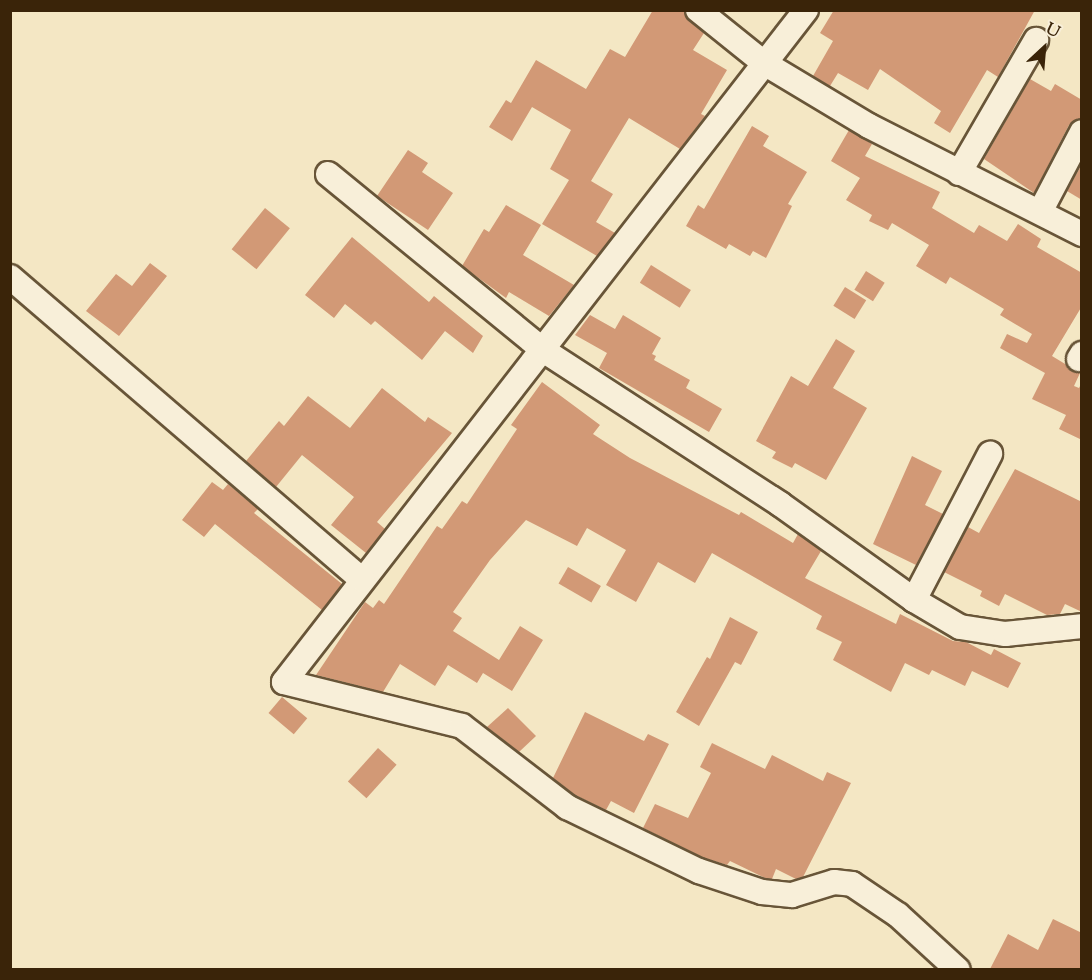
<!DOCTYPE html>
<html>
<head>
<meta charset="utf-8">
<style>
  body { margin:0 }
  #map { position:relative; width:1092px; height:980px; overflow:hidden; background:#f4e7c4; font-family:"Sorts Mill Goudy",serif }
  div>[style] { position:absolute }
  .building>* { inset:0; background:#d29976; transform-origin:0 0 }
  .roads { filter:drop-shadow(2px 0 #685538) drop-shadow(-2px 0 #685538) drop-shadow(0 2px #685538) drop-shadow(0 -2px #685538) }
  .street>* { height:24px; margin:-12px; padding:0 12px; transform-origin:12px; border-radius:12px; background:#f8efd9 }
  span { translate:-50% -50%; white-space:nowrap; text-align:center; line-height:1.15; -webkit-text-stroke:4.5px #f8efd9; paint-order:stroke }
  .frame { position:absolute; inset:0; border:12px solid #3a2409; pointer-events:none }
  .north { position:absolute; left:1014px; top:18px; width:60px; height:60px; -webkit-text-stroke:4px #f8efd9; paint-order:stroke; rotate:26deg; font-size:16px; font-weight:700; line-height:24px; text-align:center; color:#3a2409 }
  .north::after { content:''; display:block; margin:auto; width:21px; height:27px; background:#3a2409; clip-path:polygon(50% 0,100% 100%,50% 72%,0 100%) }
</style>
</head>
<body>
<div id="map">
  <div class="building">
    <div style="clip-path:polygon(653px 10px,684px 10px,689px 21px,704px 33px,693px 50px,727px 70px,701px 114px,705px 116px,680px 149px,629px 118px,591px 181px,613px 194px,596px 222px,615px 233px,597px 256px,542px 224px,569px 180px,550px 169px,571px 130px,532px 107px,512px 141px,489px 127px,506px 100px,511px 103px,536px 60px,586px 89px,610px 49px,625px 57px)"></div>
    <div style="clip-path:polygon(834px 10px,1035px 10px,998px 77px,987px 70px,950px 133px,934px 123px,941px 111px,880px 69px,868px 90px,838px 73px,830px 86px,813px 76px,833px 41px,820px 33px)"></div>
    <div style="clip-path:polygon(1030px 79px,1051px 91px,1055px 84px,1082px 100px,1082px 118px,1069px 125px,1034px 193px,984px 159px)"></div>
    <div style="clip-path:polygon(752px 126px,769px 136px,763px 146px,807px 172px,788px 204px,792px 206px,766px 258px,753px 251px,750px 256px,729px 244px,726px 249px,686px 226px,698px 205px,704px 209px)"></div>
    <div style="clip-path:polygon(849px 130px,872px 144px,865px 156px,940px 192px,932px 208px,974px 233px,979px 225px,1007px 241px,1018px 224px,1041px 239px,1037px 247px,1082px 273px,1082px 306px,1052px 356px,1080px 373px,1074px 386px,1079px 388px,1082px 382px,1082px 440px,1059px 429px,1066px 415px,1032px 399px,1045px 373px,1000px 348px,1007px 334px,1027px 343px,1032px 334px,1000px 315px,1004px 309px,950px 277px,946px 284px,916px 266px,929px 245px,892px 223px,888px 230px,869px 221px,872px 215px,846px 200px,860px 178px,831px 161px)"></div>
    <div style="clip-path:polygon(408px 150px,428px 163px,422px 172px,453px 193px,428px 230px,377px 196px)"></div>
    <div style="clip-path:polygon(1082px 164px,1082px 200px,1067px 191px)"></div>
    <div style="clip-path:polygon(506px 205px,541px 225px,523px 255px,574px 285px,549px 316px,509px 292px,506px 298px,462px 266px,484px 229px,489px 232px)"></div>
    <div style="left:265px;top:208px;width:32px;height:53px;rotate:39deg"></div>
    <div style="clip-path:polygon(352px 237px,429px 302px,434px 296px,483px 336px,473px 353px,445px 331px,422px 360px,375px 321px,371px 325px,345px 304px,334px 318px,305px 295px)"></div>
    <div style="clip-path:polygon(150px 263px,167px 276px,119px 336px,86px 311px,116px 274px,132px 286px)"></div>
    <div style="left:651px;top:265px;width:47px;height:21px;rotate:32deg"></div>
    <div style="left:866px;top:271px;width:22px;height:22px;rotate:32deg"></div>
    <div style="left:845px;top:287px;width:25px;height:22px;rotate:32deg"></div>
    <div style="clip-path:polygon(590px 315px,615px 329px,623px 315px,661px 338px,652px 354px,656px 356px,654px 360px,690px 380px,686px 388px,722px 409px,709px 432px,599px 368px,607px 353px,575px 335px)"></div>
    <div style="clip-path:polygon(836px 339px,855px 351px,833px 388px,867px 408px,826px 480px,795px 463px,792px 468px,772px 458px,776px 452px,756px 441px,791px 376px,808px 386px)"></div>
    <div style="clip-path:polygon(542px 382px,600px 425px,593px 434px,630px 458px,739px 515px,741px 512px,793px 543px,798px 534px,821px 551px,805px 578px,896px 624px,900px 614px,953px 641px,966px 642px,991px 655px,994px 649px,1021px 663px,1008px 688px,972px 671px,965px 686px,932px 670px,929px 675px,905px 663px,891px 692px,833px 660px,842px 642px,816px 629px,822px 616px,712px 553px,695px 583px,658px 562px,636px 602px,606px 585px,626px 550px,587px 528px,577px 546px,526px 520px,490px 560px,453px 612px,462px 618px,453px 631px,499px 660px,520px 626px,543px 640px,512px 691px,483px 673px,477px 683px,448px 665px,435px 686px,400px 664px,383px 692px,316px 675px,365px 602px,373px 608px,379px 600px,384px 604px,437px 526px,442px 529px,462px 501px,467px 504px,517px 429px,511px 425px)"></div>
    <div style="clip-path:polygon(382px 388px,425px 422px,428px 417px,452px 433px,377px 522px,385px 529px,366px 553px,331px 525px,354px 497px,302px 455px,276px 487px,246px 461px,279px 421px,284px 426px,308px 396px,350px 428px)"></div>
    <div style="clip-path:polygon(912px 456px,942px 471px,925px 505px,943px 514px,916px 565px,873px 544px)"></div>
    <div style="clip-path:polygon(1015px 469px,1082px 502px,1082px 612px,1065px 604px,1060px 614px,1047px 615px,1005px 594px,999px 606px,980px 596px,982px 591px,944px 572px,968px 527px,979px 533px)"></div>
    <div style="clip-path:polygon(212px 482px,223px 490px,228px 484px,258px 509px,254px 513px,342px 584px,322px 610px,215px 524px,204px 537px,182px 520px)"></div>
    <div style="left:568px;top:567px;width:38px;height:19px;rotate:30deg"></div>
    <div style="clip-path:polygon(730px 617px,758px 632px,741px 665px,735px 662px,699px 726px,676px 712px,707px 657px,710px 659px)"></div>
    <div style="left:282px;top:697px;width:33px;height:21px;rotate:40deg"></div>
    <div style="clip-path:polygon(508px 708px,536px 736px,519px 752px,487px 727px)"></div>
    <div style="clip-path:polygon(585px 712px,644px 741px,648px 734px,669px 744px,634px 813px,611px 801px,606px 810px,575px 795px,553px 778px)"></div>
    <div style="clip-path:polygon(712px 743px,765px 769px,772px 755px,823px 781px,827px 772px,851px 783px,803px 877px,796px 879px,776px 869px,772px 879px,765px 878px,730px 861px,727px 865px,704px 858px,643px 828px,655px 804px,688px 818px,711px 773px,700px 767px)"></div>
    <div style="left:378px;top:748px;width:25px;height:45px;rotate:42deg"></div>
    <div style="clip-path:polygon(1053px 919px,1082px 933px,1082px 969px,990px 969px,1008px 934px,1038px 950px)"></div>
  </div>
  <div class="roads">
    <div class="street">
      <div style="left:698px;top:10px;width:85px;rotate:38.8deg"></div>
      <div style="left:764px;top:63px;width:122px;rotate:31deg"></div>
      <div style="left:869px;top:126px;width:239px;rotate:26.9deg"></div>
      <div style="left:806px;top:10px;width:851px;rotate:127.84deg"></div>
      <div style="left:284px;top:682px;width:183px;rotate:13.9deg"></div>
      <div style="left:462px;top:726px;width:133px;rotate:37.6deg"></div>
      <div style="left:567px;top:807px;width:147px;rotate:25.9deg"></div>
      <div style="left:699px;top:871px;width:66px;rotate:18.4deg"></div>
      <div style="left:762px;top:892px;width:30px;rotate:6deg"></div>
      <div style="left:792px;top:895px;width:44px;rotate:-17.2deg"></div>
      <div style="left:834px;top:882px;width:18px;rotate:6deg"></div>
      <div style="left:852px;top:884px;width:55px;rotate:34deg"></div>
      <div style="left:898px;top:915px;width:81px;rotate:42.5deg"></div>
      <div style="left:959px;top:173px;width:154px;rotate:-59.9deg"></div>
      <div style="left:328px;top:174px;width:278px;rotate:39.3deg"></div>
      <div style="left:543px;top:350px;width:283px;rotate:33deg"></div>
      <div style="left:780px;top:504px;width:165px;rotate:35.6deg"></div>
      <div style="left:914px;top:600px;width:53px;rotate:30.4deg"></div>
      <div style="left:960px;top:627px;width:46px;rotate:8.8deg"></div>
      <div style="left:1005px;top:634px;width:77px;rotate:-5.9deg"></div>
      <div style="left:1040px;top:212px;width:90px;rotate:-62.3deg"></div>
      <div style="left:10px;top:277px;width:464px;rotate:40.7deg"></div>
      <div style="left:1079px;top:359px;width:6px;rotate:-59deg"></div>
      <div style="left:914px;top:600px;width:165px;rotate:-62.5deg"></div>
    </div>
  </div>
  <div class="frame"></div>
  <div class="north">U</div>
</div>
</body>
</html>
